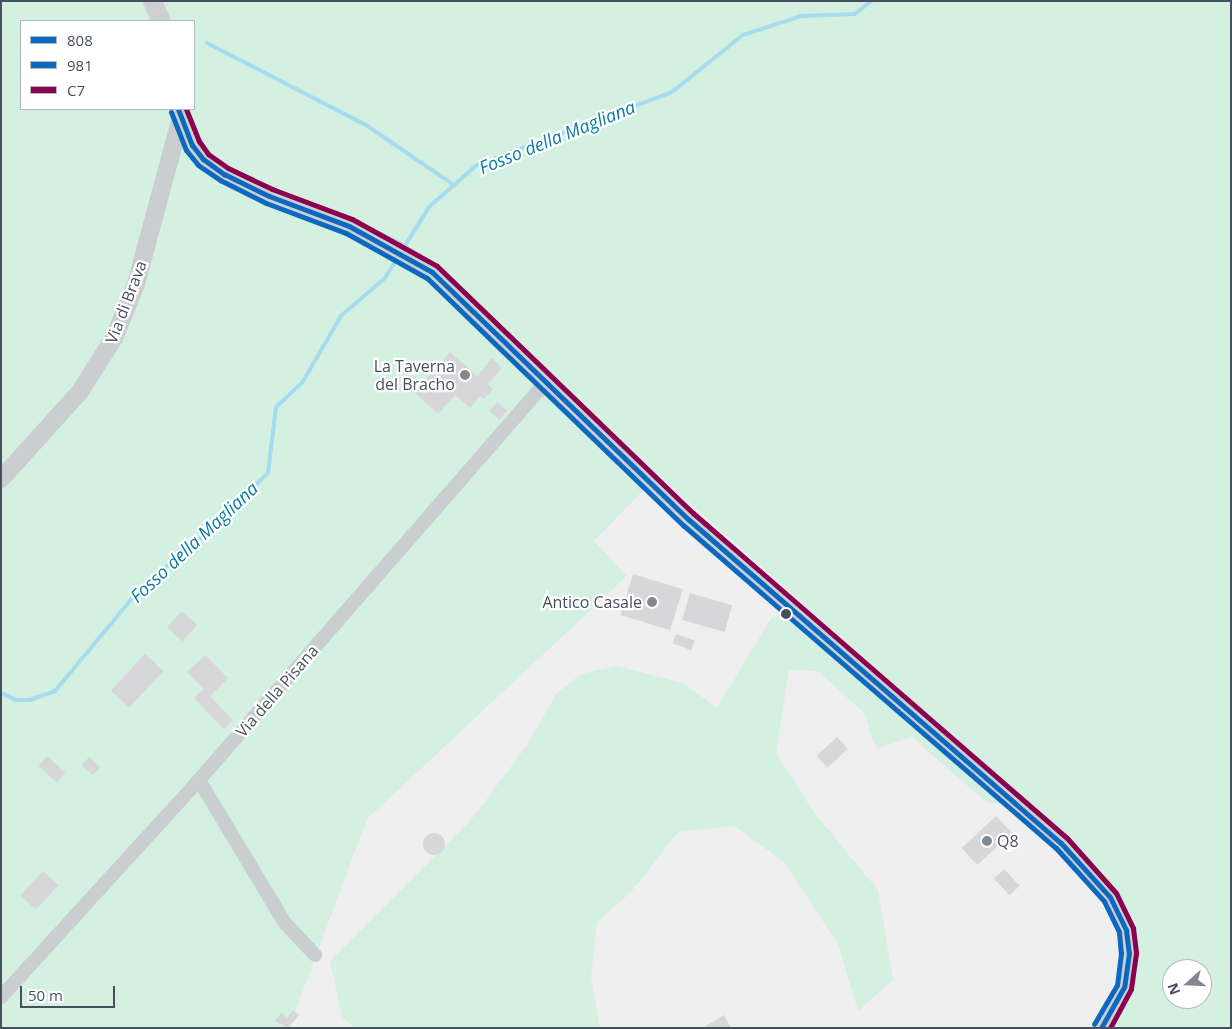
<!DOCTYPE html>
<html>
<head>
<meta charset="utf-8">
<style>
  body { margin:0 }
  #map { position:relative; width:1232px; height:1029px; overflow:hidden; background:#f0efef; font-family:"Open Sans",sans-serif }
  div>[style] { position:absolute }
  .green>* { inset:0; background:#d3f0e0 }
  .stream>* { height:4px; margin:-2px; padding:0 2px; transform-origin:2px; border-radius:2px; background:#a7dbee }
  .building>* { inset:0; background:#d7d7d9; transform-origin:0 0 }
  .round { border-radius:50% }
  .minor>* { height:14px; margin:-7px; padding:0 7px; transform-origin:7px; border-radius:7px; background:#cbced0 }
  .tertiary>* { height:18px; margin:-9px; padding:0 9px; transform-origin:9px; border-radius:9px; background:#cbced0 }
  .secondary>* { height:19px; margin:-9.5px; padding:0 9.5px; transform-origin:9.5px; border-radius:9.5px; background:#ccd0d3 }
  .bus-1>* { height:5px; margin:-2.5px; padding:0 2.5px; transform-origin:2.5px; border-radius:2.5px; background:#0c69bf }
  .bus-2>* { height:5px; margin:-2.5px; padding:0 2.5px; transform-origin:2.5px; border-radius:2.5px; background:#0c69bf }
  .bus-3>* { height:5px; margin:-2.5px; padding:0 2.5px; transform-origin:2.5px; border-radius:2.5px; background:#8b004f }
  .dots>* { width:14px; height:14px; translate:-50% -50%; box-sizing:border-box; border:2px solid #fff; border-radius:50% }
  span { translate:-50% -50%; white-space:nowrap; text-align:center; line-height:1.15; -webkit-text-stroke:4.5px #fff; paint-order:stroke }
  .street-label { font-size:16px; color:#46505d }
  .poi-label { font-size:16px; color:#46505d }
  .right { translate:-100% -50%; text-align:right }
  .left { translate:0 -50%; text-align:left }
  .water-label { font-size:18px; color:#097aa5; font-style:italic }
  .frame { position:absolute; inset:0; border:2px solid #46505d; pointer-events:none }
  .legend { position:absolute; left:20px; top:20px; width:175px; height:90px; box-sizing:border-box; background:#fff; border:1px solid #b5b9be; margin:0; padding:6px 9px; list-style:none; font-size:15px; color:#46505d }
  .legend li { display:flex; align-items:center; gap:10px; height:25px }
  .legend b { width:25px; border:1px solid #b5b9be }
  .north { position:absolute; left:1162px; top:959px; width:50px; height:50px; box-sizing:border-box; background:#fff; border:1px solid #b5b9be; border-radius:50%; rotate:250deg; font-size:14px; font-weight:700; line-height:20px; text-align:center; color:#46505d }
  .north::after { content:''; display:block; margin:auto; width:18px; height:22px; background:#828890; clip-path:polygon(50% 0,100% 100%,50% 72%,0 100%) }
  .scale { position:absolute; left:20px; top:986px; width:95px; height:22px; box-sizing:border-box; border:2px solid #46505d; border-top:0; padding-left:6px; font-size:15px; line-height:18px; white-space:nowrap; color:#46505d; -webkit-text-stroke:4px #fff; paint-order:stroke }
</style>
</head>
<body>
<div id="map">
  <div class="green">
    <div style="clip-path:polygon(evenodd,1px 1px,1231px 1px,1231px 1028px,1108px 1028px,1135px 942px,1059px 830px,658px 475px,594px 541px,627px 576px,367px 819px,289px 1028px,1px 1028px,1px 1px,21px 21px,194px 21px,194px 109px,21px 109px,21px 21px,1px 1px,1172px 969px,1202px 969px,1202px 999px,1172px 999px,1172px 969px)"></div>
    <div style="clip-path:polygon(786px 615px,1004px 803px,987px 803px,912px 737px,878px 748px,872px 739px,865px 714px,818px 671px,789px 670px,776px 753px,813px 811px,878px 890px,893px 980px,858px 1011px,838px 944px,784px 862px,735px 826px,678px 832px,631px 892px,597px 922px,591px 978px,600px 1028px,354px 1028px,342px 1017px,330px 961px,471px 820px,528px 744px,556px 694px,581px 674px,617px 666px,683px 683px,717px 708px,772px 617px)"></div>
  </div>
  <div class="stream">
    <div style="left:207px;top:43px;width:179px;rotate:27.3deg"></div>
    <div style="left:366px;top:125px;width:107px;rotate:34.3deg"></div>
    <div style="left:403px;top:249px;width:49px;rotate:-58.2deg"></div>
    <div style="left:429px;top:207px;width:64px;rotate:-41.2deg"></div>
    <div style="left:477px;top:165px;width:208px;rotate:-20.5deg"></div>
    <div style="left:672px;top:92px;width:91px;rotate:-38.8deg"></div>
    <div style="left:743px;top:35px;width:61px;rotate:-18.1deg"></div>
    <div style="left:801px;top:16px;width:54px;rotate:-2.1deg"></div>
    <div style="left:855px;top:14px;width:21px;rotate:-39deg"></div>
    <div style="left:1px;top:693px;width:17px;rotate:25deg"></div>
    <div style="left:16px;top:700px;width:14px"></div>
    <div style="left:30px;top:700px;width:27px;rotate:-20deg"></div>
    <div style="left:55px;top:691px;width:133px;rotate:-50.2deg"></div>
    <div style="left:140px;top:589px;width:82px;rotate:-40.1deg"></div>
    <div style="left:203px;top:536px;width:91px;rotate:-44.1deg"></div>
    <div style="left:268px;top:473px;width:66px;rotate:-83.1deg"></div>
    <div style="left:276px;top:407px;width:35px;rotate:-43deg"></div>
    <div style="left:302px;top:383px;width:78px;rotate:-59.8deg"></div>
    <div style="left:341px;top:316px;width:58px;rotate:-40.8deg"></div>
    <div style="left:385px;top:278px;width:25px;rotate:-58deg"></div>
  </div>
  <div class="building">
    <div style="clip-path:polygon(450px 352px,477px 376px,492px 358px,502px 368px,488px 384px,493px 389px,484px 399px,480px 396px,470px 408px,455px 395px,438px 414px,414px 392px)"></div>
    <div style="left:497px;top:402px;width:13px;height:12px;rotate:39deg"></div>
    <div style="left:633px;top:574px;width:52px;height:43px;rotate:17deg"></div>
    <div style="left:690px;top:593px;width:44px;height:28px;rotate:16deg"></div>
    <div style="left:182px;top:611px;width:21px;height:22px;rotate:43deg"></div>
    <div style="left:676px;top:634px;width:20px;height:10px;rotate:20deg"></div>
    <div style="left:145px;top:654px;width:25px;height:50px;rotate:43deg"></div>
    <div style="clip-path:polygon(205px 655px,228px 678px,210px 696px,233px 720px,224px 729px,194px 698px,204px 689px,187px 672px)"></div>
    <div style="left:837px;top:737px;width:16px;height:28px;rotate:47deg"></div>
    <div style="left:47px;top:756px;width:25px;height:13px;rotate:42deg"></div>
    <div style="left:89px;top:757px;width:15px;height:11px;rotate:42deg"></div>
    <div style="left:996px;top:816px;width:23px;height:47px;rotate:47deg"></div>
    <div class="round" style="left:423px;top:833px;width:22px;height:22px"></div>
    <div style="left:1004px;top:869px;width:23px;height:14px;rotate:47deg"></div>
    <div style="left:43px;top:871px;width:21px;height:33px;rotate:43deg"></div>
    <div style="clip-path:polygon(293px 1010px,299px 1015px,288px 1028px,275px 1021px,281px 1013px,287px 1018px)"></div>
    <div style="clip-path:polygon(724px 1015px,731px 1028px,707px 1028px,706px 1026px)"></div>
  </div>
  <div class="minor">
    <div style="left:199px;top:780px;width:167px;rotate:59deg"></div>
    <div style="left:285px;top:923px;width:44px;rotate:46.8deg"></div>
    <div style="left:1px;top:997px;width:294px;rotate:-47.6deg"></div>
    <div style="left:199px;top:780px;width:529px;rotate:-48.91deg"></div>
  </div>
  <div class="tertiary">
    <div style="left:1px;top:479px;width:116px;rotate:-47.8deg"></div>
    <div style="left:79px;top:393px;width:65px;rotate:-57.5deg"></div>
    <div style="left:114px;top:338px;width:58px;rotate:-67.8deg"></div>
    <div style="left:136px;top:284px;width:169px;rotate:-74.9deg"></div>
  </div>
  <div class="secondary">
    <div style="left:152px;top:1px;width:22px;rotate:66deg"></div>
    <div style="left:178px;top:109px;width:39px;rotate:69deg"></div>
    <div style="left:192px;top:145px;width:18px;rotate:52deg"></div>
    <div style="left:203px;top:159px;width:26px;rotate:36deg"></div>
    <div style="left:224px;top:174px;width:50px;rotate:26.1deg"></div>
    <div style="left:269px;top:196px;width:85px;rotate:20.6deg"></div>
    <div style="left:349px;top:226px;width:54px;rotate:26.6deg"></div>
    <div style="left:397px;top:250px;width:41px;rotate:32.2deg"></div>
    <div style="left:432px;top:272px;width:356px;rotate:44deg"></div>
    <div style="left:688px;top:519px;width:494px;rotate:41deg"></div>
    <div style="left:1061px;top:843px;width:73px;rotate:47.8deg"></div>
    <div style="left:1110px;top:897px;width:37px;rotate:64deg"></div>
    <div style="left:1126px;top:930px;width:23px;rotate:83deg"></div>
    <div style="left:1129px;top:953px;width:34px;rotate:98deg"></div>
    <div style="left:1124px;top:987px;width:47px;rotate:119.3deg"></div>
  </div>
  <div class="bus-1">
    <div style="left:178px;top:109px;width:39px;rotate:69deg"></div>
    <div style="left:192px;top:145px;width:18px;rotate:52deg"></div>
    <div style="left:203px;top:159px;width:26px;rotate:36deg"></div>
    <div style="left:224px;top:174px;width:50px;rotate:26.1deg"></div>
    <div style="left:269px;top:196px;width:85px;rotate:20.6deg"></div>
    <div style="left:349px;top:226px;width:95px;rotate:29deg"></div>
    <div style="left:432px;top:272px;width:356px;rotate:44deg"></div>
    <div style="left:688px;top:519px;width:494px;rotate:41deg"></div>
    <div style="left:1061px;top:843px;width:73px;rotate:47.8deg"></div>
    <div style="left:1110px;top:897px;width:37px;rotate:64deg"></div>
    <div style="left:1126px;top:930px;width:23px;rotate:83deg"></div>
    <div style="left:1129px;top:953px;width:34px;rotate:98deg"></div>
    <div style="left:1124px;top:987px;width:47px;rotate:119.3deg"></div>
  </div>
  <div class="bus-2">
    <div style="left:171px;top:112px;width:41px;rotate:68.5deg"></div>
    <div style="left:186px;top:150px;width:19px;rotate:51deg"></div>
    <div style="left:198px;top:165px;width:27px;rotate:34deg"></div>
    <div style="left:220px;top:180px;width:51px;rotate:26.6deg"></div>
    <div style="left:266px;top:203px;width:85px;rotate:20.6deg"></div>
    <div style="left:346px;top:233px;width:93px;rotate:29.1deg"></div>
    <div style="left:427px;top:278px;width:356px;rotate:44deg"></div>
    <div style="left:683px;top:525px;width:493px;rotate:40.9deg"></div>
    <div style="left:1056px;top:848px;width:72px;rotate:47.8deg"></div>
    <div style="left:1104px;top:901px;width:34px;rotate:64deg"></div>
    <div style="left:1119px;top:932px;width:21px;rotate:85deg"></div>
    <div style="left:1121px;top:953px;width:32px;rotate:97deg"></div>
    <div style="left:1117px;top:985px;width:45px;rotate:120.5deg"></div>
  </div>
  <div class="bus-3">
    <div style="left:186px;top:109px;width:35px;rotate:68deg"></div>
    <div style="left:199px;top:141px;width:16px;rotate:55deg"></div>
    <div style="left:208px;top:154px;width:24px;rotate:35deg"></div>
    <div style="left:228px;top:168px;width:49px;rotate:25.5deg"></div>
    <div style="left:272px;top:189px;width:85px;rotate:20.6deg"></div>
    <div style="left:352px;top:219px;width:97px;rotate:28.9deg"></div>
    <div style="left:437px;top:266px;width:356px;rotate:44deg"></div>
    <div style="left:693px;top:513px;width:495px;rotate:41deg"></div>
    <div style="left:1067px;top:838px;width:74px;rotate:48.3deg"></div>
    <div style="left:1116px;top:893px;width:39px;rotate:64deg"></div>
    <div style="left:1133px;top:928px;width:25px;rotate:83deg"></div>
    <div style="left:1136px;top:953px;width:36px;rotate:98deg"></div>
    <div style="left:1131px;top:989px;width:44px;rotate:118.3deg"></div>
  </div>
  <div class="dots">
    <div style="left:465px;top:375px;background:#828890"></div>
    <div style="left:652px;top:602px;background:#828890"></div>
    <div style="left:786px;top:614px;background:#46505d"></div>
    <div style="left:987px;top:841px;background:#828890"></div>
  </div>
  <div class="street-label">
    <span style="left:126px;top:302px;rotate:-69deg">Via di Brava</span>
    <span style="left:277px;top:691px;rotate:-49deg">Via della Pisana</span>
  </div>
  <div class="poi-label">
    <span class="right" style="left:455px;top:375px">La Taverna<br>del Bracho</span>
    <span class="right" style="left:642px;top:602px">Antico Casale</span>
    <span class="left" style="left:997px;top:841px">Q8</span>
  </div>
  <div class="water-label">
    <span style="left:557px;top:137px;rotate:-22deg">Fosso della Magliana</span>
    <span style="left:194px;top:542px;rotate:-43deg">Fosso della Magliana</span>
  </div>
  <div class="frame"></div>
  <ul class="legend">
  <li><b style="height:6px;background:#0c69bf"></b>808</li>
  <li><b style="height:6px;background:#0c69bf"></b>981</li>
  <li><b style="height:6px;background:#8b004f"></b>C7</li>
  </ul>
  <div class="north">N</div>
  <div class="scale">50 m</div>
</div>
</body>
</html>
